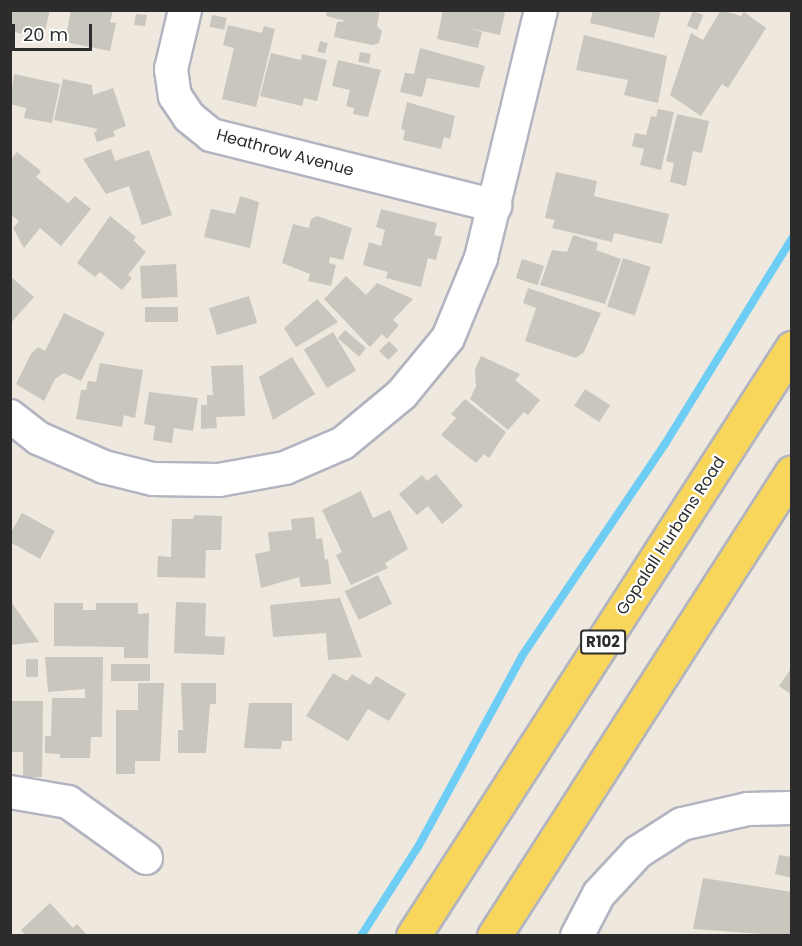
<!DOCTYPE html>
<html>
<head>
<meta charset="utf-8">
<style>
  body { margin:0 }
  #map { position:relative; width:802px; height:946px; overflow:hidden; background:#eee8de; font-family:Poppins,sans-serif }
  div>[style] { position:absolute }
  .stream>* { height:8px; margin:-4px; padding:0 4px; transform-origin:4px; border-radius:4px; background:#6ecdf4 }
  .building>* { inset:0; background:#c9c6bd; transform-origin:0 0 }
  .roads { filter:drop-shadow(2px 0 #b2b4c0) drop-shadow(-2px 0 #b2b4c0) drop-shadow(0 2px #b2b4c0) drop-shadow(0 -2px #b2b4c0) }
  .minor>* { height:32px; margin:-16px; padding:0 16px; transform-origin:16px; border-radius:16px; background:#fff }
  .major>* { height:33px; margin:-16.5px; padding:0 16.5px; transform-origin:16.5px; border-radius:16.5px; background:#f7d65b }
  span { translate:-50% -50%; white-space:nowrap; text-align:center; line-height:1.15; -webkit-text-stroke:4.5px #fff; paint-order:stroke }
  .shield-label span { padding:2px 4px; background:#fff; border:2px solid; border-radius:4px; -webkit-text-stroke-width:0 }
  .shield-label { font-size:15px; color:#2c2c2c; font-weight:700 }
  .street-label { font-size:16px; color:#2c2c2c }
  .frame { position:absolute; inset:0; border:12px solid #2c2c2c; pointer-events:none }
  .scale { position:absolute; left:12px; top:24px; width:80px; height:27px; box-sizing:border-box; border:3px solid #2c2c2c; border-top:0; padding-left:8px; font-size:18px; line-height:21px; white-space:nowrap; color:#2c2c2c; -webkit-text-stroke:4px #fff; paint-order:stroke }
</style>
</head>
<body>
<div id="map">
  <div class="stream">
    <div style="left:361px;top:936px;width:106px;rotate:-57.4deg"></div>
    <div style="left:418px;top:847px;width:217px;rotate:-61.4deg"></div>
    <div style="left:522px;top:656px;width:256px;rotate:-56deg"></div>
    <div style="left:665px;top:444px;width:242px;rotate:-58.3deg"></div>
  </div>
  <div class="building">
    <div style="clip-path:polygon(10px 10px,50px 10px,43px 39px,10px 31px)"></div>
    <div style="clip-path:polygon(71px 10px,113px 10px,110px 22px,116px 23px,110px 51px,65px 42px)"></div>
    <div style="clip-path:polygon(327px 10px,380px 10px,377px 26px,382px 31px,379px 43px,372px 45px,334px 37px,337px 22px,346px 21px,326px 16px)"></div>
    <div style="clip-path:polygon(443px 10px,497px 10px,505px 12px,500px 35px,468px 28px,482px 32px,478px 48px,437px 39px)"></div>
    <div style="clip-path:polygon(593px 10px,661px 10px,654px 38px,590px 23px)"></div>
    <div style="clip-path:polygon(721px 10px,741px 16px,744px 12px,766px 28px,728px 88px,722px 84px,701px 116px,670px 95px,691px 33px,703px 40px)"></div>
    <div style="left:693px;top:11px;width:11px;height:16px;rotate:22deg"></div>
    <div style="clip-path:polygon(136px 14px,147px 15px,145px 26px,134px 25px)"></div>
    <div style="left:212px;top:15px;width:15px;height:12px;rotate:11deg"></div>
    <div style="clip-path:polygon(228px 25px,262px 33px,264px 26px,275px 29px,256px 107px,222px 99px,234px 48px,223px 45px)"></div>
    <div style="clip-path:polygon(584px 35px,667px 56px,658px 103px,624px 95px,628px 80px,576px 70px)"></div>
    <div style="left:320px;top:41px;width:8px;height:11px;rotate:14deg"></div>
    <div style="clip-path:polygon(420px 48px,485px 66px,479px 88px,427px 78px,422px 97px,400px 92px,405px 73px,414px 74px)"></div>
    <div style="left:360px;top:52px;width:11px;height:10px;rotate:10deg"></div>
    <div style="clip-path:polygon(271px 53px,301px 60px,302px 54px,327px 60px,317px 101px,304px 98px,302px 106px,260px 96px)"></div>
    <div style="clip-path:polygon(338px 60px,381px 70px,368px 117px,353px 114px,354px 108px,346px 106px,350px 90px,332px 86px)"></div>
    <div style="clip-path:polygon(14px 74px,60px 84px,52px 123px,24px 118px,26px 108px,10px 104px)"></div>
    <div style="clip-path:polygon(63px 79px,92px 85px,93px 95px,113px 88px,126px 126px,113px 131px,115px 136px,97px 142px,94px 133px,98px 129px,54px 120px)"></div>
    <div style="clip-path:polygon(407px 102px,455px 116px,450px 139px,444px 137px,441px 149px,403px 140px,405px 130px,401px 129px)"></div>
    <div style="clip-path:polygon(658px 109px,674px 112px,661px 170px,640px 165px,644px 149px,632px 146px,635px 133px,646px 135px,651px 116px,656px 117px)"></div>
    <div style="clip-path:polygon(677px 114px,709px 121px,702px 153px,693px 151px,686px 186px,670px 182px,674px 163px,666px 161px)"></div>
    <div style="clip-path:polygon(111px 149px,115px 161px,149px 150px,172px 215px,142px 225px,129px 186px,106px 194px,83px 159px)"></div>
    <div style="clip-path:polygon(17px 152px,41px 171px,36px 177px,68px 203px,75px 196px,91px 209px,61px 246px,40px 228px,24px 248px,13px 228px,19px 221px,10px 214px,10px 160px)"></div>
    <div style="clip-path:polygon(556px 172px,597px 181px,594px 196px,669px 214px,662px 244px,614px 233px,612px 242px,552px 228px,555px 220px,545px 218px)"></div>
    <div style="clip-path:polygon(240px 196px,259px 202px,250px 248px,204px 237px,211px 209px,235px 214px)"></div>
    <div style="clip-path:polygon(381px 209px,437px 223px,434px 235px,442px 237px,436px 260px,428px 258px,421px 287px,386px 278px,388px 272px,363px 265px,369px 242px,381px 246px,385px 230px,376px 227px)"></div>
    <div style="clip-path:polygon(110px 216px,136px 237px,133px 240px,146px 252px,128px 275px,132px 278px,122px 290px,100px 272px,95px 277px,77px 263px)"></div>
    <div style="clip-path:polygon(317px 216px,352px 228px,343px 260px,330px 257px,329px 263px,336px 265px,331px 286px,308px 281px,310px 274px,282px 263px,293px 224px,309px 228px,311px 219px)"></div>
    <div style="clip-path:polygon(573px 235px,598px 243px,596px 250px,621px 259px,605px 304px,540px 285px,552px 250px,567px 252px)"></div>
    <div style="left:623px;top:258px;width:29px;height:51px;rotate:18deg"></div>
    <div style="left:522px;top:259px;width:23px;height:20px;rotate:18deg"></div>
    <div style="left:176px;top:264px;width:33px;height:36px;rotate:87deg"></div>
    <div style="clip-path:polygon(10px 276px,34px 297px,10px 324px)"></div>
    <div style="clip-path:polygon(346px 276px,366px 295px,377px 283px,413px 299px,393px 320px,399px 325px,387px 339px,382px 334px,370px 347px,324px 299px)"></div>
    <div style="clip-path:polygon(528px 288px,601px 313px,584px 352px,576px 358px,525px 341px,536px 308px,523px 303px)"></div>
    <div style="left:249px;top:296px;width:28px;height:42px;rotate:73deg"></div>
    <div style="clip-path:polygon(317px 299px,338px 322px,296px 347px,284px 328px)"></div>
    <div style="left:145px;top:307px;width:33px;height:15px"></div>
    <div style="clip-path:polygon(64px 313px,105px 333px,81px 381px,64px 373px,55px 379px,44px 401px,16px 384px,31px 354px,38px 347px,45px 351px)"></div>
    <div style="left:345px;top:330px;width:28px;height:11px;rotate:41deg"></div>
    <div style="left:333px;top:332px;width:45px;height:34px;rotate:59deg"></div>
    <div style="left:389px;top:341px;width:13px;height:14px;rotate:45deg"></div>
    <div style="clip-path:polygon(481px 356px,520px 374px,515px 380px,540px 400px,528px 415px,524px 412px,508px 430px,470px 399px,476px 386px,475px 369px)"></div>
    <div style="clip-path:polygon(292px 357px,315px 394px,273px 420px,259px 377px)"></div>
    <div style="clip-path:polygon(100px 363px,143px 370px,135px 418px,124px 415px,122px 427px,76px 419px,81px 390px,86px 390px,88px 381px,96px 382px)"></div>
    <div style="clip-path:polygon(243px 365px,245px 416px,216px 417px,217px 428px,201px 429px,201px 405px,207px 405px,207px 395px,213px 395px,211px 366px)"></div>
    <div style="left:585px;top:389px;width:30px;height:20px;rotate:33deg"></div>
    <div style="clip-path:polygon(149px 392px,198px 398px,193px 431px,174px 428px,172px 443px,153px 440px,155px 426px,144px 424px)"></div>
    <div style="clip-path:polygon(465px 399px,506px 432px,489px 458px,484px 454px,476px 463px,441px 435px,456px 418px,451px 414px)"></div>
    <div style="clip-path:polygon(436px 474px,463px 506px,442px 524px,428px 506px,417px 515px,399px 494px,422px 475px,427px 481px)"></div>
    <div style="clip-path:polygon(361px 491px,373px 518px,390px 510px,408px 549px,385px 563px,388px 568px,351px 585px,336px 555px,342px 552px,322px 510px)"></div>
    <div style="clip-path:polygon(22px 513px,55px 531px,40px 559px,10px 542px,10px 534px)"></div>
    <div style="clip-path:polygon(194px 515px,222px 516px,221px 550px,206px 550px,205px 578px,157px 577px,158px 556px,171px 557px,172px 519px,193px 519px)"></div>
    <div style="clip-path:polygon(314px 517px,316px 539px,322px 538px,325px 560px,328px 559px,331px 584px,301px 587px,299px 577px,261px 588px,255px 554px,270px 551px,268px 532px,292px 530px,291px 519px)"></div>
    <div style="left:378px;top:575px;width:32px;height:37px;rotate:64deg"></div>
    <div style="clip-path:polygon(340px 598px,362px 657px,328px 660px,326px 633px,273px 637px,270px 605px)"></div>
    <div style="clip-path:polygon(10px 600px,39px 642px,10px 645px)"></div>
    <div style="clip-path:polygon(176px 602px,206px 603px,205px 636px,225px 637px,224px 655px,174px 653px)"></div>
    <div style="clip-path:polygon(54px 603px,83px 603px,83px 610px,96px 610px,96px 603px,138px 603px,138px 614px,149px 613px,148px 658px,124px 658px,124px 647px,54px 646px)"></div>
    <div style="clip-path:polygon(45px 657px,103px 657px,102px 737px,91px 737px,90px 758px,60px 758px,60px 754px,45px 753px,45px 736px,51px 736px,52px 698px,85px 698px,85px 689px,48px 692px)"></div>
    <div style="left:26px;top:659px;width:12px;height:18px"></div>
    <div style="left:111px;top:664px;width:39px;height:17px"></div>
    <div style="clip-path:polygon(792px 667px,792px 695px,779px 686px)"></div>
    <div style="clip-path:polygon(333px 673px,347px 681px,352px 674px,370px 685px,376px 676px,406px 694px,389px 721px,368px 709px,348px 741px,306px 716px)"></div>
    <div style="clip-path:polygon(138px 683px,164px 683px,160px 761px,135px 761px,135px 774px,116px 774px,116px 710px,138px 710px)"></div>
    <div style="clip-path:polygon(181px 683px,216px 683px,216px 704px,210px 704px,206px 753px,178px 753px,178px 730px,183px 730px)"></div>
    <div style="clip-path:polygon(10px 701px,43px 701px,42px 777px,23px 777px,23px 752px,10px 752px)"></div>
    <div style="clip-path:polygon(249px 703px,292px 703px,292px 741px,282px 741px,281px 749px,244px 748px)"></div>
    <div style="clip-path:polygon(779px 855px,792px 857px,792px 878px,775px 874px)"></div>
    <div style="clip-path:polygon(703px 878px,792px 892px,792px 936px,693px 929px)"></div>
    <div style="clip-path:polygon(50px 903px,73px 928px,77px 924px,88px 936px,26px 936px,21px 930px)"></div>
  </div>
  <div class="roads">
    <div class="minor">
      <div style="left:185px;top:10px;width:61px;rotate:103.3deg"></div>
      <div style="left:171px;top:69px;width:27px;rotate:82deg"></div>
      <div style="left:175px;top:96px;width:25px;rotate:56deg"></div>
      <div style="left:189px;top:117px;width:28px;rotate:39deg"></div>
      <div style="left:211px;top:135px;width:293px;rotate:14deg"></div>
      <div style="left:10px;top:416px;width:36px;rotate:38deg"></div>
      <div style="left:38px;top:438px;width:72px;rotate:23.7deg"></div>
      <div style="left:104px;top:467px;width:50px;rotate:13.8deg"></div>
      <div style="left:153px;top:479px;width:66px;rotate:0.9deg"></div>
      <div style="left:219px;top:480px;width:67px;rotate:-10.3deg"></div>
      <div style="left:285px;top:468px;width:63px;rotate:-23.3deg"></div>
      <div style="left:343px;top:443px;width:77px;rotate:-39.7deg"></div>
      <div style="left:402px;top:394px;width:72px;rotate:-50.6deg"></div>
      <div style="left:448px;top:338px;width:87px;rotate:-67.6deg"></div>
      <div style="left:481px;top:258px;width:255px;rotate:-76.4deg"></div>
      <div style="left:10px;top:792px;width:59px;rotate:9.8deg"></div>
      <div style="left:68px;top:802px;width:96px;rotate:35.7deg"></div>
      <div style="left:577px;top:936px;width:47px;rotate:-62.4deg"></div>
      <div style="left:599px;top:894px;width:57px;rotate:-47.1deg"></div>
      <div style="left:638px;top:852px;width:52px;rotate:-32.5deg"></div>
      <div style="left:682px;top:824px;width:68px;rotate:-12.8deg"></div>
      <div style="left:748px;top:809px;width:44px;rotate:-1.3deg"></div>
    </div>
    <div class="major">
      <div style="left:413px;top:936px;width:700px;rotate:-57.2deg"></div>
      <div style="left:494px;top:936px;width:551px;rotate:-57.29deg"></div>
    </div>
  </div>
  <div class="shield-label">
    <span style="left:603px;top:642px">R102</span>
  </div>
  <div class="street-label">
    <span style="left:285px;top:153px;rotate:15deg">Heathrow Avenue</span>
    <span style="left:671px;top:536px;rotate:-57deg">Gopalall Hurbans Road</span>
  </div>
  <div class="frame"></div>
  <div class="scale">20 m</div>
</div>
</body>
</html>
